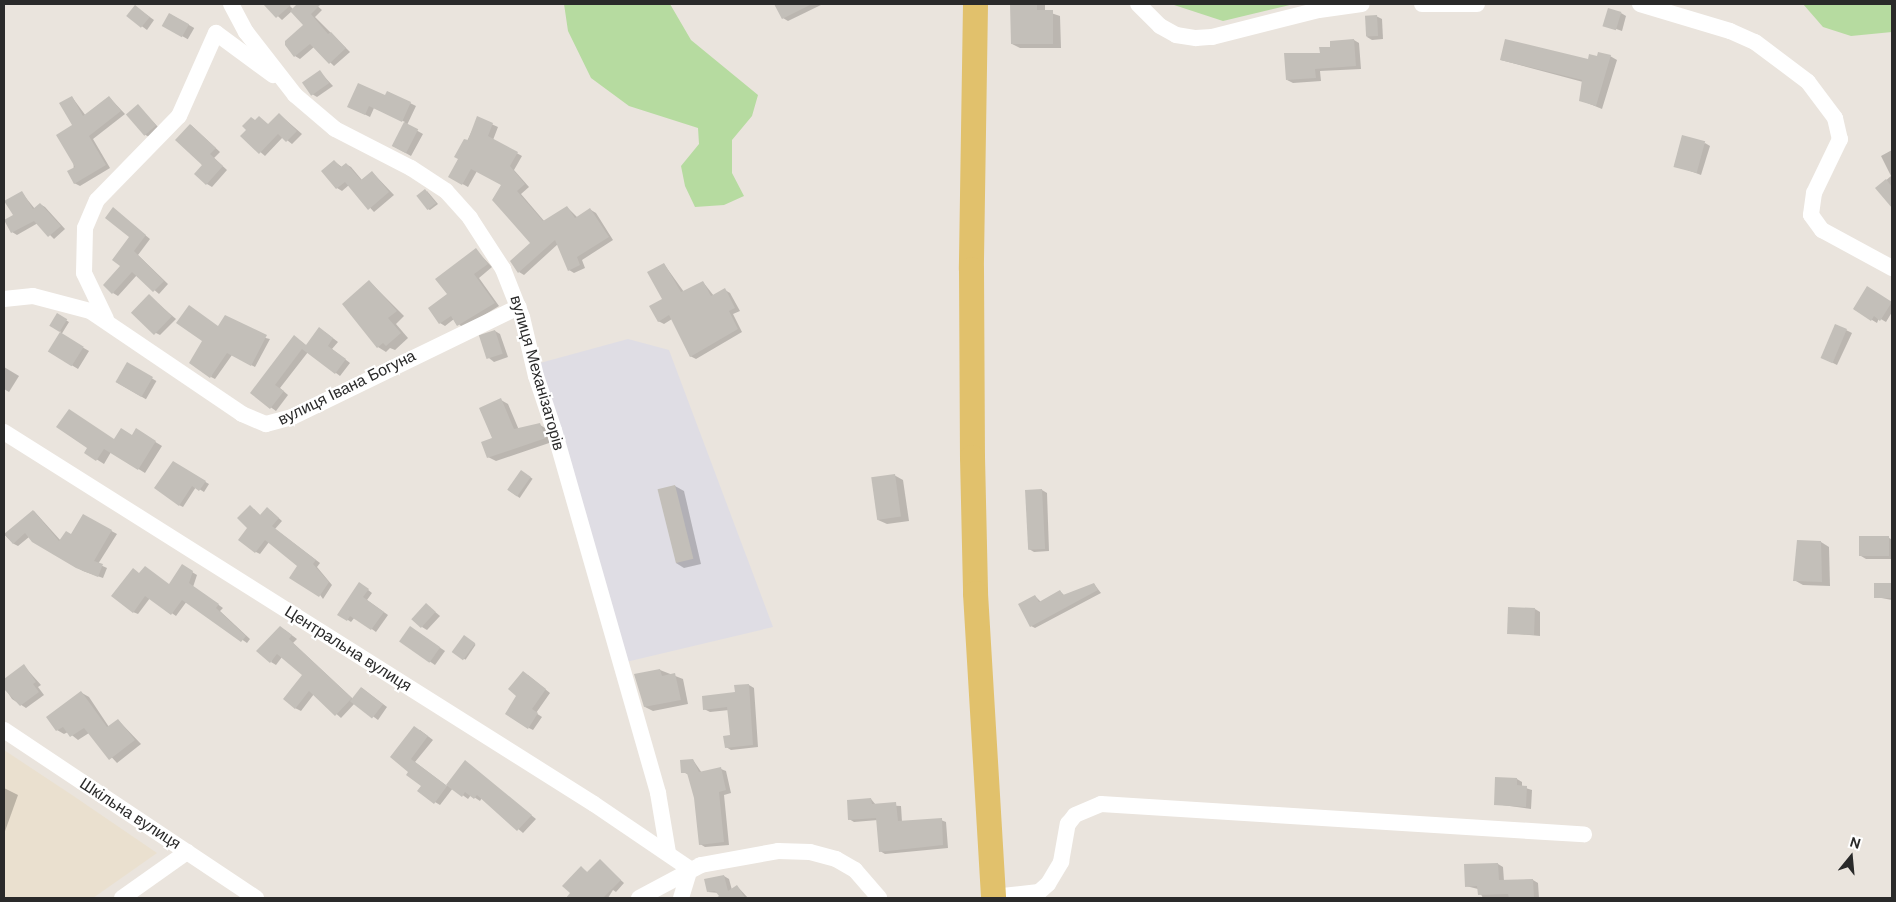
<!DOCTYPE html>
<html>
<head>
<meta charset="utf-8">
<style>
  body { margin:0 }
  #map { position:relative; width:1896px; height:902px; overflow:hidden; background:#eae4dd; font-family:"DM Sans",sans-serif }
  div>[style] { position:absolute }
  .industrial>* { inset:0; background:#dfdde4 }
  .education>* { inset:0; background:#eae0cf }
  .green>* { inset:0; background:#b6dba0 }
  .shadow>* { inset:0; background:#0003; transform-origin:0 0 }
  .building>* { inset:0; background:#c3bfb9; transform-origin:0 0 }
  .minor>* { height:16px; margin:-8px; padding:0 8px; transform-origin:8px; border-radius:8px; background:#fff }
  .primary>* { height:25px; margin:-12.5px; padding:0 12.5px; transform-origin:12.5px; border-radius:12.5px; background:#e1c16c }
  span { translate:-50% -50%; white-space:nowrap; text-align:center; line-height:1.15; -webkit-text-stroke:4.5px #fff; paint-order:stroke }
  .street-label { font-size:16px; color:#2a2a2a }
  .frame { position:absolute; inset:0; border:5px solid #2a2a2a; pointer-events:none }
  .north { position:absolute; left:1826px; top:832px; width:50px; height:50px; -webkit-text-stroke:4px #fff; paint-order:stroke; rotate:17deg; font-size:14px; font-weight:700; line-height:20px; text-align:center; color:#2a2a2a }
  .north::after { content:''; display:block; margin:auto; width:18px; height:22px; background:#2a2a2a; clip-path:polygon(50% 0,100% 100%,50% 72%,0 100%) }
</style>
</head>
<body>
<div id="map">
  <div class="industrial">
    <div style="clip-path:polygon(628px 339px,669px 350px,773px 627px,626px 662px,540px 363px)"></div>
  </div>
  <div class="education">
    <div style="clip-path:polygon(4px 750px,72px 795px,157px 853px,93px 898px,4px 898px)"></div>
  </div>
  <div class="green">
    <div style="clip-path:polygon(564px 4px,670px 4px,691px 40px,758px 95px,752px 116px,732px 140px,732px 173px,744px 196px,724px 205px,695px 207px,685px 186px,681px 166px,699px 144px,698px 128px,629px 106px,591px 78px,568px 31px)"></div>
    <div style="clip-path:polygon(1171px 4px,1294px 4px,1223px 21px)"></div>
    <div style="clip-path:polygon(1803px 4px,1892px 4px,1892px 32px,1851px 36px,1823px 27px)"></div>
  </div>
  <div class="shadow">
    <div style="clip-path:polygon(265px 4px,288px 4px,293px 9px,299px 4px,315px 4px,322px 10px,315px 17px,350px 52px,334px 66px,314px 47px,300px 59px,295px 56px,305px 25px,292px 11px,282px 20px)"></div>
    <div style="clip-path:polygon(823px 4px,788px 21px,783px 18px,776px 5px)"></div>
    <div style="clip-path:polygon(1012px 4px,1045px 4px,1045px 11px,1060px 16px,1061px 48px,1020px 48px,1012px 44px)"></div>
    <div style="clip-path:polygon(140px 10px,154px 20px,147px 30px,128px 16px)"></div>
    <div style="clip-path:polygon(1621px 13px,1626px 16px,1622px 31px,1605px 25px)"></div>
    <div style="left:170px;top:14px;width:28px;height:13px;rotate:30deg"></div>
    <div style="clip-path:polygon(1376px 16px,1382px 19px,1383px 39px,1372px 40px,1367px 37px)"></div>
    <div style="clip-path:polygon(1354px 40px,1359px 43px,1361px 69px,1320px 71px,1321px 81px,1293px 83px,1287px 80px,1332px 48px)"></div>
    <div style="clip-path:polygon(1610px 56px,1617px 60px,1602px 109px,1580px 100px,1583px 82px,1501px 60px,1589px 60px)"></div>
    <div style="clip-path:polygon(320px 72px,333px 86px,317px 97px,312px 94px)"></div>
    <div style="clip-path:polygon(388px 92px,416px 106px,407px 125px,423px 134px,411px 156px,393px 146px,405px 122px,374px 108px,370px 117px,354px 109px,386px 97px)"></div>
    <div style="clip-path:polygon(72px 97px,86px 116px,109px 97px,125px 114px,93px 139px,110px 168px,80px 186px,74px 183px)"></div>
    <div style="clip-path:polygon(138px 106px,160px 129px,149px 137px,144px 134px)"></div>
    <div style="clip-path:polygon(279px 114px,302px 134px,292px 144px,283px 137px,265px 156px,242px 136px,259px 118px,269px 125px)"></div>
    <div style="clip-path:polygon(478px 118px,498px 127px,493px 140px,522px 156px,514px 170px,529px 187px,521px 194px,545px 222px,567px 207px,578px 218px,591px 210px,596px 213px,613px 240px,582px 260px,585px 268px,574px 273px,569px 270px,558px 244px,524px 275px,519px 272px,532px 243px,502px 185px,477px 171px,468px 187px,450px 177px)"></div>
    <div style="clip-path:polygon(191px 125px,220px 152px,214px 158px,227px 170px,212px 187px,207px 184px)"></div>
    <div style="clip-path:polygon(1705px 143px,1710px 146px,1701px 175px,1674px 165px)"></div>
    <div style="clip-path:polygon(1892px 150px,1892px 206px,1877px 188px,1891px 176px,1881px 156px)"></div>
    <div style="clip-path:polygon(335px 162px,342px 167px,346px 164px,351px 167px,362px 180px,372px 172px,394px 195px,374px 212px,349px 185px,342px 191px,337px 188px)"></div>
    <div style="clip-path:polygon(427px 191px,438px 204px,430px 210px,428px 209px)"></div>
    <div style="clip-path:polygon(22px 193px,35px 209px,40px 204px,45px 207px,65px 229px,54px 239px,38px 223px,17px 235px,12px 232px)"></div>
    <div style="clip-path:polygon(114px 209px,150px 239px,138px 255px,168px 284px,159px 294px,137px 275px,118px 296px,113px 293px,131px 237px)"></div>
    <div style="clip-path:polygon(476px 250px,492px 267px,479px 278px,499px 306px,463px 328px,454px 319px,445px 326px,440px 323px,448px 295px)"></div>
    <div style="clip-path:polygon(664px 264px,684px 292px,703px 282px,714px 296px,725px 290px,730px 293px,740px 311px,733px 314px,742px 332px,696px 359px,690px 356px,672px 319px,664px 324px,658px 321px,664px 299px)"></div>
    <div style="clip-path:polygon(370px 282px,404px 316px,396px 324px,408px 338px,395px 350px,390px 348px,386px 352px,378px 347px)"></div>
    <div style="clip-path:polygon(1867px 288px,1892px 303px,1892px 312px,1886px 322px,1879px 318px,1877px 323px,1854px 309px)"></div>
    <div style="clip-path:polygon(149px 296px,176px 319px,160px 335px,156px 333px)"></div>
    <div style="clip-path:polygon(57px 315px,69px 322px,61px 335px,89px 351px,78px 369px,50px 352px,61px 332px,51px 326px)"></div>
    <div style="clip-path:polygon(1836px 325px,1852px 333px,1837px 365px,1827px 360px)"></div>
    <div style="clip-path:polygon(219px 327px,270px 339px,255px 367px,232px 355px,215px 379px,211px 377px)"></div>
    <div style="clip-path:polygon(495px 331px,500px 334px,508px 357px,494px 362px,489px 358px)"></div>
    <div style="clip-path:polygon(325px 332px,338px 342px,332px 349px,350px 363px,340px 376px,308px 352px,280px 388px,288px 395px,276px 411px,251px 393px,299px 340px,307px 346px)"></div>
    <div style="left:127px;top:364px;width:34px;height:21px;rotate:30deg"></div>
    <div style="clip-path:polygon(4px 367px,19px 376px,9px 392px,4px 389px)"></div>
    <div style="clip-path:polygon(501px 400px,508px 404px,519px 430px,540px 425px,547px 429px,552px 442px,496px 461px,488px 457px)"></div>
    <div style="clip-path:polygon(136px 430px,162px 446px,145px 473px,111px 452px,104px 464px,85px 452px,132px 436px)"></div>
    <div style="clip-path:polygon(173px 463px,209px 484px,204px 492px,196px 487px,183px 507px,179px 505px)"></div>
    <div style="left:521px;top:471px;width:14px;height:23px;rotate:34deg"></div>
    <div style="clip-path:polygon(894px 475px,903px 480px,909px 521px,887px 524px,878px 520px)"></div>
    <div style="clip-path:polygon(675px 486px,684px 491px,701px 564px,684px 568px,676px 563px)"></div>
    <div style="clip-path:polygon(1042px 490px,1047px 493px,1049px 551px,1034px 552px,1029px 549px)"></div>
    <div style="clip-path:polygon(254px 509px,261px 516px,271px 511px,282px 521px,275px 529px,320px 563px,317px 567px,332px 585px,323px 599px,299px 566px,269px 542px,260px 554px,256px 552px,248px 528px)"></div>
    <div style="clip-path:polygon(34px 511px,61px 541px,71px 535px,84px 516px,117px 534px,98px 564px,107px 568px,103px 578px,83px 571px,29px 537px,18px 546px,14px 544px,5px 535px)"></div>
    <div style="clip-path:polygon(1888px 537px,1892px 540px,1892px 559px,1866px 559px,1861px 556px)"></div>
    <div style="clip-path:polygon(1821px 542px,1829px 547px,1830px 586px,1803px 585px,1794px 580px)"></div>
    <div style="clip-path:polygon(182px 566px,197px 575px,193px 587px,223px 608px,220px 611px,250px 639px,247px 643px,187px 601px,176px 616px,150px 598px,138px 614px,133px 612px,140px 574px,170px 585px)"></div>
    <div style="clip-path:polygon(1094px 584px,1101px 593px,1035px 628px,1031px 626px,1035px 596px,1041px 602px,1060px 591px,1065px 596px)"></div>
    <div style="clip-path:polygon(1875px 584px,1892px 584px,1892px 600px,1876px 597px)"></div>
    <div style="clip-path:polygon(363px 586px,372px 593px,367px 600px,388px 615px,376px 632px,355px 617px,351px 622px,339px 614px)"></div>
    <div style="clip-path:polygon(426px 604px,440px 616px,427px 630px,422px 627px)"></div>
    <div style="clip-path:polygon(1535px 609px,1540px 612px,1540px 636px,1509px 633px)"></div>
    <div style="clip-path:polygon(285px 630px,297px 639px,293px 643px,353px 699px,362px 688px,387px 707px,378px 720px,355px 703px,341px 718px,314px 694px,301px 711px,295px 708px,304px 674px,282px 657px,276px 665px,271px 662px)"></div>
    <div style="clip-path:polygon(416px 631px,445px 651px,435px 665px,401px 642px)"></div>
    <div style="left:464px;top:637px;width:14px;height:18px;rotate:34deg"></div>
    <div style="clip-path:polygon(24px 666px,41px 685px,38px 687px,44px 695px,26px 708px,12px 699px,4px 687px,4px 681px)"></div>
    <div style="clip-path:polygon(660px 670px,683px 679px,688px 704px,653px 711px,645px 707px)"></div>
    <div style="clip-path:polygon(528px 675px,550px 693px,536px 713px,542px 717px,533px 730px,529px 728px)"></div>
    <div style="clip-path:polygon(749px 685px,754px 688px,758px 747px,731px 750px,726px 747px,731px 737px,729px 710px,710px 712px,704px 709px)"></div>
    <div style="clip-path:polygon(82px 693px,89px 697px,109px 727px,118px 720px,141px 744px,117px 763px,89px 733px,78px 740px,68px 732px,64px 734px,57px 730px)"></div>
    <div style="clip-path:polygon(420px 730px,433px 740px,415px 762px,447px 786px,465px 762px,536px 819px,523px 833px,482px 798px,480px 801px,471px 795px,468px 799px,453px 788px,440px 805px,435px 802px,410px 771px,391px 757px)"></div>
    <div style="clip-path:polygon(693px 760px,702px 773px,721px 769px,726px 771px,731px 793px,724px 795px,729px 845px,705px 847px,700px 844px,696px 798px,689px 775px,683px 772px)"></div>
    <div style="clip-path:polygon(1517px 779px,1522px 782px,1522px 787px,1532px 790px,1531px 809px,1495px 804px)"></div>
    <div style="clip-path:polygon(4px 788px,18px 795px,4px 834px)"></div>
    <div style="clip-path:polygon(871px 799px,876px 805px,901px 806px,902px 822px,941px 820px,946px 822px,948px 848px,885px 854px,880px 851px,878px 820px,854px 822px,849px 819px)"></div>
    <div style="clip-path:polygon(600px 861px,624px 883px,616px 892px,613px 890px,608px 898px,568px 898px,582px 868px,588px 873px)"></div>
    <div style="clip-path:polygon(1498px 864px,1503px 867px,1504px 881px,1533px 880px,1538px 883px,1539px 898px,1483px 898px,1478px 889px,1466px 886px)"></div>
    <div style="clip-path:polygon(724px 876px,729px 879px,732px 890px,737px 886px,748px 898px,722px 898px,719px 893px,708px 892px)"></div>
  </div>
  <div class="building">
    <div style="clip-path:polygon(263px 4px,292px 4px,276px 18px)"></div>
    <div style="clip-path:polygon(297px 4px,321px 4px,311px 14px,328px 34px,331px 32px,346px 48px,329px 64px,310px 44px,294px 57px,285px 45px,285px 41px,303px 25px,290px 11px)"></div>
    <div style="clip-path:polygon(774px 4px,812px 4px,782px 19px)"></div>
    <div style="clip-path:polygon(1010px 4px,1037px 4px,1037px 10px,1053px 10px,1053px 44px,1011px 44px)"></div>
    <div style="left:135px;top:5px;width:19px;height:14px;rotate:39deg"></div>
    <div style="left:1608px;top:8px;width:14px;height:19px;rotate:17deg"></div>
    <div style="left:169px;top:13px;width:23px;height:15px;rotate:29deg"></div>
    <div style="left:1377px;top:15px;width:21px;height:12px;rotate:87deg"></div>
    <div style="clip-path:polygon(1354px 39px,1356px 66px,1315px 69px,1316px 78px,1286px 80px,1284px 53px,1320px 53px,1319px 47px,1330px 47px,1330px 41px)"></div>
    <div style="clip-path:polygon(1505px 39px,1588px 59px,1589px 54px,1597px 56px,1598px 52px,1611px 55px,1596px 106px,1579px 101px,1582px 80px,1500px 60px)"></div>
    <div style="left:320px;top:70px;width:16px;height:22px;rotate:55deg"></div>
    <div style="clip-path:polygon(358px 83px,385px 95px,387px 91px,411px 102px,402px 122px,369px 106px,365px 115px,347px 107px)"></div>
    <div style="clip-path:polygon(72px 96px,83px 116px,109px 96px,121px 111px,89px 136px,106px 165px,74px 184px,67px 171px,75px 167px,56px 135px,72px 125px,59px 103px)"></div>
    <div style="left:138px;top:104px;width:28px;height:16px;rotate:49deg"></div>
    <div style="clip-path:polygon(279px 113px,297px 131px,286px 142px,278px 134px,259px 154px,240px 136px,246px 130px,242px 126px,251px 117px,255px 120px,259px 116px,268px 124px)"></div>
    <div style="clip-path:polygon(477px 116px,493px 123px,488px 136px,518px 152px,510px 166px,525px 184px,517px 191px,543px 221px,567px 206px,575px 218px,590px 208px,609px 237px,577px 257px,580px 265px,568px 271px,555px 240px,518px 273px,510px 261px,530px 243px,492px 200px,501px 185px,471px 169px,462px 185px,448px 177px,458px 159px,454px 157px,464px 139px,468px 140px)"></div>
    <div style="left:404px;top:122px;width:16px;height:27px;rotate:27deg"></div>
    <div style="clip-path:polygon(190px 124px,216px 148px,210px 154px,223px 166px,206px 185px,194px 174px,202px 165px,175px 140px)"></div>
    <div style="left:1682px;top:135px;width:24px;height:33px;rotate:15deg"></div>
    <div style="clip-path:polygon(334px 160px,341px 167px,346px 163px,361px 180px,372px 171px,389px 192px,368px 210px,345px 182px,336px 189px,321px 171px)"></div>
    <div style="clip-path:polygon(1886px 179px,1892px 187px,1892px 208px,1875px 188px)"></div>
    <div style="left:425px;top:189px;width:18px;height:11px;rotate:52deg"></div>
    <div style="clip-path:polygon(22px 191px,33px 209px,40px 203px,61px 226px,48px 237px,34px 221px,11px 233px,4px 220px,13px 215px,4px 201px)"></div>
    <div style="clip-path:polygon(113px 207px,146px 235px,134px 251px,164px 281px,153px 292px,132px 272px,112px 294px,103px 285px,120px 266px,112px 260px,129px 237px,105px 218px)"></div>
    <div style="clip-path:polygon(476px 248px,488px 264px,474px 274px,495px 303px,457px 326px,451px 316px,439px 324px,428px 308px,447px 294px,435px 279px)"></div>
    <div style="clip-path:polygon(664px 263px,681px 292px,703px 281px,711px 296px,725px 288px,735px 308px,729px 311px,738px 329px,690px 357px,669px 315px,658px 322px,649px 306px,662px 299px,647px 272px)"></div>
    <div style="clip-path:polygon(369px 280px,397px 311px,388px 318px,401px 333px,386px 346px,383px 343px,377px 348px,342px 304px)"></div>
    <div style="clip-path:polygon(1867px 286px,1892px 302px,1880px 321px,1874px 316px,1871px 321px,1853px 309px)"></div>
    <div style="left:149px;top:294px;width:32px;height:26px;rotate:44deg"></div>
    <div style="clip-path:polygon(189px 305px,218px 326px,225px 315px,267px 335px,251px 366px,227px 353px,210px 378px,189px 363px,202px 341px,176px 323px)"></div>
    <div style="left:57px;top:313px;width:12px;height:15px;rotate:31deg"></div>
    <div style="left:1835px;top:324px;width:13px;height:37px;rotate:23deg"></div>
    <div style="clip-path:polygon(319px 327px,333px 338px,328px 346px,346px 359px,335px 374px,302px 349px,275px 385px,284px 391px,270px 409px,250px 393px,294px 335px,306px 345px)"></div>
    <div style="left:495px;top:330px;width:25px;height:17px;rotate:72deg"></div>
    <div style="left:60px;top:332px;width:28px;height:23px;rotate:32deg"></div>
    <div style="left:127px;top:362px;width:30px;height:23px;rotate:30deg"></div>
    <div style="clip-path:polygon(501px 398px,514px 429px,540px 423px,546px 438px,487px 458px,481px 442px,492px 438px,479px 408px)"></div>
    <div style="clip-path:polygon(69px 409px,114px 439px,121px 428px,132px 435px,136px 428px,156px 441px,138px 470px,104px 449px,96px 461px,84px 453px,87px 448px,56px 427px)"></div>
    <div style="clip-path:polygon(173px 461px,206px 481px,199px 491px,192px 486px,179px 506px,154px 488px)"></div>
    <div style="left:521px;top:470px;width:12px;height:24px;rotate:35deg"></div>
    <div style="left:895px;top:474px;width:43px;height:24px;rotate:82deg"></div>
    <div style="left:675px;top:485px;width:76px;height:18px;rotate:76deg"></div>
    <div style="left:1042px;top:489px;width:60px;height:17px;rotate:87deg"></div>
    <div style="clip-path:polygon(250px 505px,260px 515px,267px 507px,279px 518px,272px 526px,316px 560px,313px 564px,329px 582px,319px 597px,289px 578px,297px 566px,265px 540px,255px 553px,238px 540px,247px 528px,237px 518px)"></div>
    <div style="clip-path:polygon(33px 510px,59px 541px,66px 531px,71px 534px,83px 514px,112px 530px,94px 561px,103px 564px,98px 577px,76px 568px,32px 542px,25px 533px,13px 544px,4px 534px)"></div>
    <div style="left:1889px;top:536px;width:20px;height:30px;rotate:90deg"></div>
    <div style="clip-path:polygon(1797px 540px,1821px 541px,1822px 582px,1793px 581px)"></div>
    <div style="clip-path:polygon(182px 564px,193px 571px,189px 583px,219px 604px,216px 608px,246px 636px,241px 642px,182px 600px,171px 615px,145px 596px,133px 613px,111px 596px,133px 568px,139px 573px,145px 566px,169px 584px)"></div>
    <div style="clip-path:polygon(359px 582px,369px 589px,363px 597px,384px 612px,371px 630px,350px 616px,347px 621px,337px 615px)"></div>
    <div style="clip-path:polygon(1094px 583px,1098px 590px,1030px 627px,1018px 604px,1035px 595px,1039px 602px,1060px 590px,1063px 595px)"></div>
    <div style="left:1874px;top:583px;width:18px;height:15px"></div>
    <div style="left:426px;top:603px;width:13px;height:22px;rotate:42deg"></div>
    <div style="left:1508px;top:607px;width:27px;height:27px;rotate:2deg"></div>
    <div style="clip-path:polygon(280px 626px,292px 635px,289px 639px,352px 698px,335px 716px,309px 691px,295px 709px,283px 699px,302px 675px,277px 654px,270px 663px,256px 651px)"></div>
    <div style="left:410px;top:626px;width:37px;height:19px;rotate:35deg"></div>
    <div style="left:464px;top:635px;width:14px;height:21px;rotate:36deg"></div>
    <div style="clip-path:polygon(24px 664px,36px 682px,33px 684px,39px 692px,20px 706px,4px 689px,4px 679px)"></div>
    <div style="clip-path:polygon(660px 669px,662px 676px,675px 673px,681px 700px,644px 707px,634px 674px)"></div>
    <div style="clip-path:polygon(523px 671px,546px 689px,532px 709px,538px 713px,528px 729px,505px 714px,516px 696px,508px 689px)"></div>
    <div style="clip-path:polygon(749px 684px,753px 745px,725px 748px,723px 736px,730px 735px,727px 707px,703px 710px,702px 696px,735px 692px,734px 685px)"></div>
    <div style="left:361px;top:687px;width:28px;height:18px;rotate:38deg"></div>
    <div style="clip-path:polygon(81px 691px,107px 727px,118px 719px,135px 740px,109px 760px,84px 728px,70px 737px,63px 727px,56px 731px,46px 717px)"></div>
    <div style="clip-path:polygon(414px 726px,428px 736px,411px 759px,447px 786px,434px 804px,417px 791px,421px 786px,406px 775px,408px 772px,390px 757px)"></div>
    <div style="clip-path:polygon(693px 759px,699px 772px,721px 767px,726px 790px,719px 792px,724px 842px,699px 845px,694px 798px,687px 773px,681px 773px,680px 760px)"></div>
    <div style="clip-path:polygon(465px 760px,532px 815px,517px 831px,477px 795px,474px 799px,465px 792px,462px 797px,446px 785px)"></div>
    <div style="clip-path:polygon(1495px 777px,1517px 778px,1517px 785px,1527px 786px,1526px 807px,1494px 805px)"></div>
    <div style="clip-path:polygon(871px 798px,872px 804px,896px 802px,898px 821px,942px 818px,943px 845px,879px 852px,876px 818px,848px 820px,847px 800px)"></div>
    <div style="clip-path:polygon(600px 859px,621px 880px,603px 898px,566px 898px,570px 893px,562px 886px,581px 866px,587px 872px)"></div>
    <div style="clip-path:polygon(1498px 863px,1499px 880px,1533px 879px,1534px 898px,1509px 898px,1508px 894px,1478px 895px,1477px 886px,1465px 887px,1464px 864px)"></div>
    <div style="clip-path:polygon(724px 875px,728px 891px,737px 885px,745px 898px,716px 898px,719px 896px,715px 891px,707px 892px,704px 879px)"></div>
  </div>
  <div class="minor">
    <div style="left:231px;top:4px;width:32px;rotate:62deg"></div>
    <div style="left:246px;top:32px;width:80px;rotate:52.1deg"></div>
    <div style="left:295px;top:95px;width:52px;rotate:40.4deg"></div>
    <div style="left:335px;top:129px;width:85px;rotate:27.2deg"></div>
    <div style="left:411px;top:168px;width:42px;rotate:33.3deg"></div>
    <div style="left:446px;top:191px;width:36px;rotate:48deg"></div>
    <div style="left:470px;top:218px;width:61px;rotate:57.1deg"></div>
    <div style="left:503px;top:269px;width:52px;rotate:68.4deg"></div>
    <div style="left:522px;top:317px;width:61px;rotate:76.7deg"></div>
    <div style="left:536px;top:376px;width:57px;rotate:71.6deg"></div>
    <div style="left:554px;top:430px;width:378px;rotate:74deg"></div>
    <div style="left:658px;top:793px;width:61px;rotate:80.5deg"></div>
    <div style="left:1138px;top:4px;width:31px;rotate:45deg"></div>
    <div style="left:1160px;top:26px;width:18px;rotate:29deg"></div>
    <div style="left:1176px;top:35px;width:20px;rotate:9deg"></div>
    <div style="left:1196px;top:38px;width:16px;rotate:-4deg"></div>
    <div style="left:1212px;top:37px;width:110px;rotate:-14.2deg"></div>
    <div style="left:1319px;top:10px;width:43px;rotate:-7.9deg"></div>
    <div style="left:1422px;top:4px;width:55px"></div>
    <div style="left:1640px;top:4px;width:94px;rotate:16.7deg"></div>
    <div style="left:1730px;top:31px;width:27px;rotate:24deg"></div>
    <div style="left:1755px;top:42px;width:66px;rotate:37deg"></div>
    <div style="left:1808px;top:82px;width:45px;rotate:53.1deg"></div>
    <div style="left:1835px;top:118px;width:22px;rotate:77deg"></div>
    <div style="left:1840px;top:139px;width:60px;rotate:115.7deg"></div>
    <div style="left:1814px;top:193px;width:22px;rotate:98deg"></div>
    <div style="left:1811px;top:215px;width:19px;rotate:54deg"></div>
    <div style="left:1822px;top:230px;width:80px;rotate:28.5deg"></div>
    <div style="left:4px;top:299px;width:29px;rotate:-6deg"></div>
    <div style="left:33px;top:296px;width:59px;rotate:14.7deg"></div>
    <div style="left:90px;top:311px;width:184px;rotate:34.1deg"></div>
    <div style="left:242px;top:414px;width:26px;rotate:23deg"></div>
    <div style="left:266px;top:424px;width:27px;rotate:-15deg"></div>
    <div style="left:292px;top:417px;width:252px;rotate:-25.9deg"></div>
    <div style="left:106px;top:319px;width:51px;rotate:-115.6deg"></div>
    <div style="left:84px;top:273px;width:45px;rotate:-88.7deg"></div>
    <div style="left:85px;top:228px;width:30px;rotate:-67deg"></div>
    <div style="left:97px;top:200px;width:117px;rotate:-45.7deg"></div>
    <div style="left:179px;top:116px;width:91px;rotate:-66deg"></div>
    <div style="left:216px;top:33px;width:71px;rotate:36.4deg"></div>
    <div style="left:4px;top:432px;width:697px;rotate:32.23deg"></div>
    <div style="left:594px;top:804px;width:116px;rotate:34.1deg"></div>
    <div style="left:4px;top:730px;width:303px;rotate:33.7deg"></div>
    <div style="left:993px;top:897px;width:46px;rotate:-6.2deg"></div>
    <div style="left:1039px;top:892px;width:12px;rotate:-42deg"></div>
    <div style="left:1048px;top:884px;width:26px;rotate:-59deg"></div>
    <div style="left:1061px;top:862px;width:39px;rotate:-80deg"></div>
    <div style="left:1068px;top:824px;width:11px;rotate:-52deg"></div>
    <div style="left:1075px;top:815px;width:28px;rotate:-23deg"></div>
    <div style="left:1101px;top:804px;width:484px;rotate:3.6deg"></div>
    <div style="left:122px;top:898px;width:80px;rotate:-35.3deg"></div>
    <div style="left:639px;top:898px;width:70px;rotate:-28deg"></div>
    <div style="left:701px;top:865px;width:78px;rotate:-10.3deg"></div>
    <div style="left:778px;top:851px;width:32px;rotate:2deg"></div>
    <div style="left:810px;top:852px;width:27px;rotate:15deg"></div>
    <div style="left:836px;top:859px;width:22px;rotate:30deg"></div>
    <div style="left:855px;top:870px;width:37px;rotate:49deg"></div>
    <div style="left:681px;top:898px;width:30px;rotate:-73deg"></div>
  </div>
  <div class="primary">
    <div style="left:975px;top:4px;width:265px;rotate:90.9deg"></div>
    <div style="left:971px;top:269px;width:188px;rotate:89.7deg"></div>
    <div style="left:972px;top:457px;width:136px;rotate:88.7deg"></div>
    <div style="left:975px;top:593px;width:306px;rotate:86.6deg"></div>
  </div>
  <div class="street-label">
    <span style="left:537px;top:373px;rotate:74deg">вулиця Механізаторів</span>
    <span style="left:347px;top:388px;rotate:-26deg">вулиця Івана Богуна</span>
    <span style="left:348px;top:649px;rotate:32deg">Центральна вулиця</span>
    <span style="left:130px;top:814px;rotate:33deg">Шкільна вулиця</span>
  </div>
  <div class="frame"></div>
  <div class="north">N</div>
</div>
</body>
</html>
